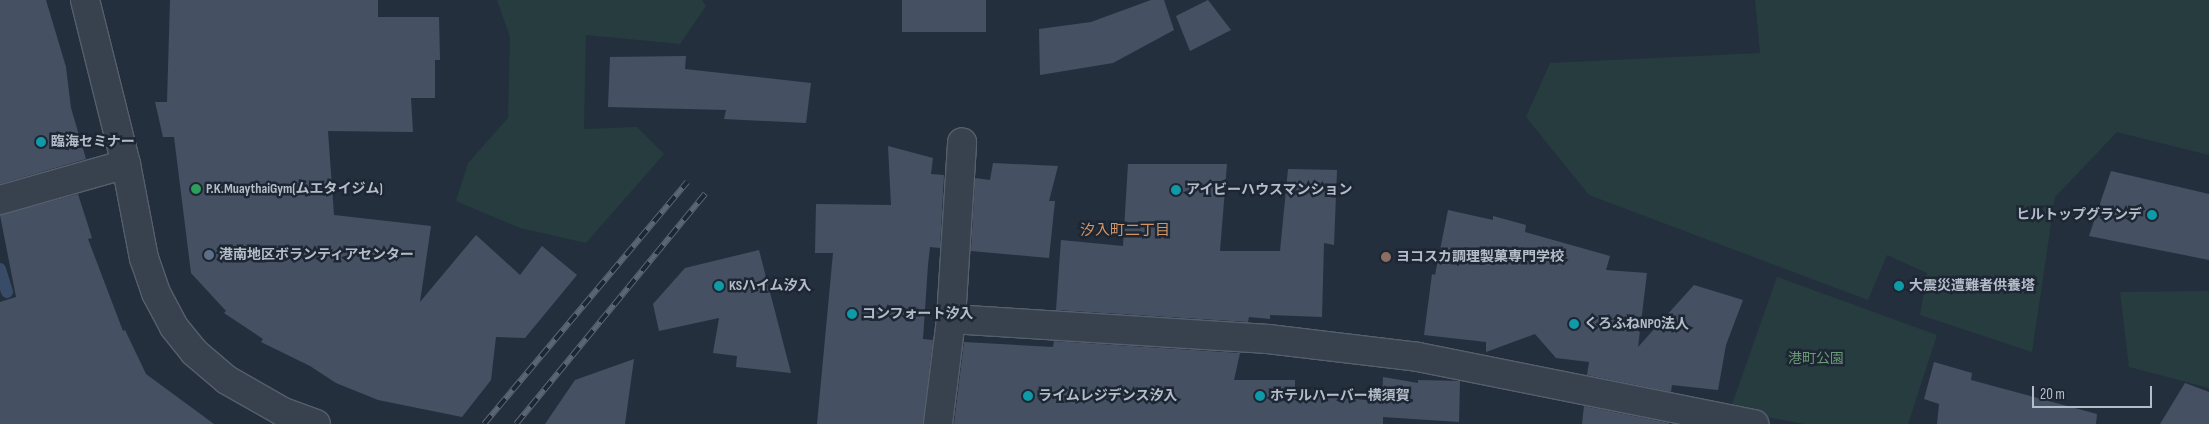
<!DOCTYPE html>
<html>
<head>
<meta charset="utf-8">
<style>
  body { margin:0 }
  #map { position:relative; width:2209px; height:424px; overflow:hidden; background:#242f3e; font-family:"Sofia Sans Condensed","Noto Sans JP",sans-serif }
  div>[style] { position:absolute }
  .green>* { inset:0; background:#263c3f }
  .stream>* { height:12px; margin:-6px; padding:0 6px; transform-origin:6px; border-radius:6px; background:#394c67 }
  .building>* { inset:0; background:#455162; transform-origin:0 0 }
  .roads { filter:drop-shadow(1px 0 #565f6c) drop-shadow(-1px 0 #565f6c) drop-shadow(0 1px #565f6c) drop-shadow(0 -1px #565f6c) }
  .minor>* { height:28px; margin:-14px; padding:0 14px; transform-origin:14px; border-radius:14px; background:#38414e }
  .tertiary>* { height:28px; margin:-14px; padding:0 14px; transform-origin:14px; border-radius:14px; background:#38414e }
  .rail>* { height:5.5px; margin-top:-2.75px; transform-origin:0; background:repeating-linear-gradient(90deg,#1d2633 0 11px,#5a6575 0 22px); box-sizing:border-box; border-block:1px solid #5a6575 }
  .dots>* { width:14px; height:14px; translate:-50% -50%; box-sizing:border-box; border:2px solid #1d2633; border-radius:50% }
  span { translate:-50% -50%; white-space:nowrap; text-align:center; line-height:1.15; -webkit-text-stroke:5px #1d2633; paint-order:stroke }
  .poi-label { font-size:14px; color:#b4bcc9; font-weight:700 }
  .left { translate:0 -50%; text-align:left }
  .right { translate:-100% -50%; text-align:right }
  .park-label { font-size:14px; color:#6b9a76 }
  .neighbourhood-label { font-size:15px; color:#d59563 }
  .scale { position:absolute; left:2032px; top:386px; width:120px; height:22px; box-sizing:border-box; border:2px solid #b4bcc9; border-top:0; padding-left:6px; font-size:15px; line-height:18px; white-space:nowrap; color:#b4bcc9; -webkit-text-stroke:4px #1d2633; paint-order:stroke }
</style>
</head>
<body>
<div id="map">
  <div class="green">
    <div style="clip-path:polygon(497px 0,702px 0,706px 6px,680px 44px,586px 35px,584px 129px,637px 127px,664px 154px,586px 243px,520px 228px,456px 201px,468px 163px,508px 118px,510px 37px)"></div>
    <div style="clip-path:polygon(1755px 0,2209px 0,2209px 155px,2117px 132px,2055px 197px,2032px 352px,1920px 315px,1927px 273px,1887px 255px,1868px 300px,1589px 195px,1526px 117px,1550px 63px,1760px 53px)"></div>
    <div style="clip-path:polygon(1777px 277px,1937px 335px,1908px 424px,1804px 424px,1730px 410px)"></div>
    <div style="clip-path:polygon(2209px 291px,2209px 388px,2129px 367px,2120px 292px)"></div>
  </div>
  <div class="stream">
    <div style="left:0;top:269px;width:24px;rotate:73deg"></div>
  </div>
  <div class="building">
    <div style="clip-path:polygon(0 0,46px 0,66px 67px,71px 108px,86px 159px,0 184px)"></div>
    <div style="clip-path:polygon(170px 0,378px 0,378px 17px,439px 17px,440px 60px,435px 60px,435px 98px,411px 98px,413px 132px,328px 131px,334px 215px,431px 226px,420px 302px,476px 235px,520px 275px,542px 246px,577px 275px,525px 338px,496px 337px,491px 380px,462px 417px,378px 400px,336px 383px,310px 366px,261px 342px,263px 339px,224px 313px,226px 311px,191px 273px,174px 137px,163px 137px,155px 102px,167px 102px)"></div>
    <div style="left:902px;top:0;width:84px;height:32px"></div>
    <div style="clip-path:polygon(1151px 0,1164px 0,1174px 30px,1113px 63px,1040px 75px,1039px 29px,1091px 22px)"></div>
    <div style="clip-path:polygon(1208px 0,1231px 30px,1190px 51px,1176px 16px)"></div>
    <div style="clip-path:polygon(686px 56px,685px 69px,811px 83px,806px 123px,724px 119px,726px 110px,608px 107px,610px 57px)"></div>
    <div style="clip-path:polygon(888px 146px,933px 158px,931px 174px,944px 175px,940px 248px,930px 247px,928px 265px,923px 339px,933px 340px,923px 424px,817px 424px,833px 253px,815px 253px,816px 204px,891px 205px)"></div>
    <div style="clip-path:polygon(993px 163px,1058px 166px,1049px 201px,1055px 201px,1049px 258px,971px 251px,975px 178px,990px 180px)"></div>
    <div style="clip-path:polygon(1128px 164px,1227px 164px,1220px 251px,1280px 251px,1288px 169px,1337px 170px,1334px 245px,1324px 243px,1322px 317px,1270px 315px,1270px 319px,1249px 317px,1248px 322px,1056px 310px,1061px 240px,1123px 246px)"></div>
    <div style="clip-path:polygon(2111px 171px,2209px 194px,2209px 260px,2089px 236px)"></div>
    <div style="clip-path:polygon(78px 194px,92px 238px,88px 239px,123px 331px,125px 330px,146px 374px,214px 424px,0 424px,0 302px,16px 297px,0 215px)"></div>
    <div style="clip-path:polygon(1448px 210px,1493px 220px,1493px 216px,1526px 225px,1525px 232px,1610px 256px,1606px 270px,1647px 273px,1638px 347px,1694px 285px,1743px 300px,1726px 345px,1718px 390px,1672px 385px,1671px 392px,1587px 375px,1589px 362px,1556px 358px,1535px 334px,1486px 352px,1486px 342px,1424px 335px,1432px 274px,1435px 275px)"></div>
    <div style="clip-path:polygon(759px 250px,791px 373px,736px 367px,737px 356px,713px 353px,719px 318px,659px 331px,653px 304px,685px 268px)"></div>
    <div style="clip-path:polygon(1054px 341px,1240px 353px,1234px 380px,1295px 380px,1295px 392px,1382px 402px,1383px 377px,1418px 383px,1418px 380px,1460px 381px,1459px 422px,1383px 417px,1383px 424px,954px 424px,964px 342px,1053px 347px)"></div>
    <div style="clip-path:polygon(634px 359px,625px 424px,545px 424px,575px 380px)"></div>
    <div style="clip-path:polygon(1934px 362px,1972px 373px,1971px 380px,2097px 414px,2096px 424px,1937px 424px,1939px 404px,1924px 399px)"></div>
    <div style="clip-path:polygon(2185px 383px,2209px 392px,2209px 424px,2160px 424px)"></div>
    <div style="clip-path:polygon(1584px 406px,1669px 423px,1669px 424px,1582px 424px)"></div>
  </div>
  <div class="roads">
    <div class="minor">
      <div style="left:0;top:200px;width:131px;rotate:-15.9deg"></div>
      <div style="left:951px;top:319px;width:318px;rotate:3.6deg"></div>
      <div style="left:1268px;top:339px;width:151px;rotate:6.8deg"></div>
      <div style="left:1418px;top:357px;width:343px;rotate:11.3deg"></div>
      <div style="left:938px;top:424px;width:106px;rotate:-82.9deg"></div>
      <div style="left:951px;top:319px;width:177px;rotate:-86.4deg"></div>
    </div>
    <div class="tertiary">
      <div style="left:85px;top:0;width:169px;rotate:76deg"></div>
      <div style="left:126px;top:164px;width:96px;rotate:79.2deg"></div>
      <div style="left:144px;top:258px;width:37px;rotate:71deg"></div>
      <div style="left:156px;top:293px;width:38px;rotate:62deg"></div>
      <div style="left:174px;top:327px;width:32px;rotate:51deg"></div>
      <div style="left:194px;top:352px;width:43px;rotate:40.3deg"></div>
      <div style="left:227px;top:380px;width:64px;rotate:29.7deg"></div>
      <div style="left:283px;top:412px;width:35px;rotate:20deg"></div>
    </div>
  </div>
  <div class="rail">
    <div style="left:484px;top:424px;width:316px;rotate:-50deg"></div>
    <div style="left:516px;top:424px;width:298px;rotate:-50.6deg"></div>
  </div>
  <div class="dots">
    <div style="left:41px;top:142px;background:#0f9aa8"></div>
    <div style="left:196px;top:189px;background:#2e9e5b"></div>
    <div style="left:1176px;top:190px;background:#0f9aa8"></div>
    <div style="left:2152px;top:215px;background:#0f9aa8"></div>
    <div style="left:209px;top:255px;background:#5c6f8a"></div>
    <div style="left:1386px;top:257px;background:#8d6e63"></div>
    <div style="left:719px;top:286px;background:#0f9aa8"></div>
    <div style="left:1899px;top:286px;background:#0f9aa8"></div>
    <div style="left:852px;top:314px;background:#0f9aa8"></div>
    <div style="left:1574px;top:324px;background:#0f9aa8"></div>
    <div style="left:1028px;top:396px;background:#0f9aa8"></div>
    <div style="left:1260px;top:396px;background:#0f9aa8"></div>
  </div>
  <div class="poi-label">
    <span class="left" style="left:51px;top:142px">臨海セミナー</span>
    <span class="left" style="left:206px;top:189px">P.K.MuaythaiGym(ムエタイジム)</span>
    <span class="left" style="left:1186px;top:190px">アイビーハウスマンション</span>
    <span class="right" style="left:2142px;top:215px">ヒルトップグランデ</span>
    <span class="left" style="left:219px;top:255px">港南地区ボランティアセンター</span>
    <span class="left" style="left:1396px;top:257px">ヨコスカ調理製菓専門学校</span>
    <span class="left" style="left:729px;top:286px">KSハイム汐入</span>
    <span class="left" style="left:1909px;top:286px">大震災遭難者供養塔</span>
    <span class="left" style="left:862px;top:314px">コンフォート汐入</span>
    <span class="left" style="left:1584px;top:324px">くろふねNPO法人</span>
    <span class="left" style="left:1038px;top:396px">ライムレジデンス汐入</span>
    <span class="left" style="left:1270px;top:396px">ホテルハーバー横須賀</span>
  </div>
  <div class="park-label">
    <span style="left:1816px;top:359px">港町公園</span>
  </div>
  <div class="neighbourhood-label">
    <span style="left:1125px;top:231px">汐入町二丁目</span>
  </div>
  <div class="scale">20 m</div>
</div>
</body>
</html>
